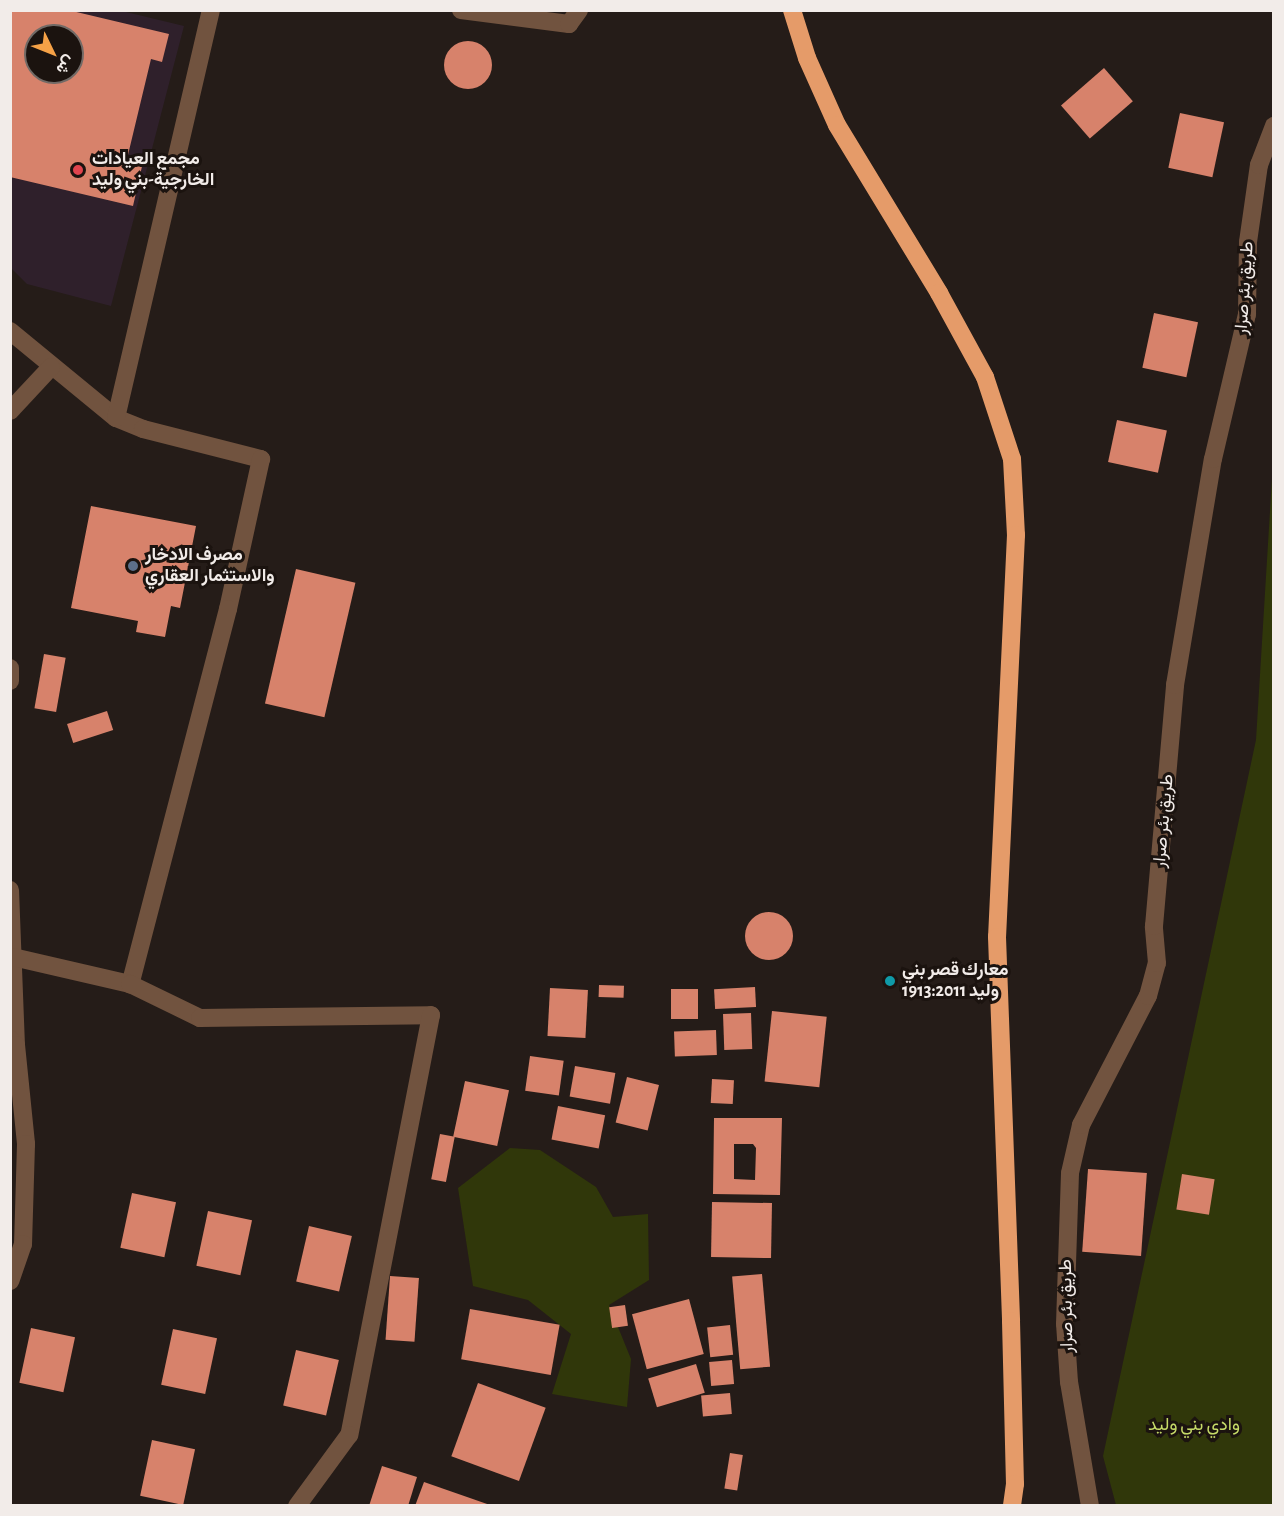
<!DOCTYPE html>
<html>
<head>
<meta charset="utf-8">
<style>
  body { margin:0 }
  #map { position:relative; width:1284px; height:1516px; overflow:hidden; background:#251c18; font-family:"Alegreya Sans",Vazirmatn,sans-serif }
  div>[style] { position:absolute }
  .medical>* { inset:0; background:#2f202b }
  .green>* { inset:0; background:#30370a }
  .building>* { inset:0; background:#d7826b; transform-origin:0 0 }
  .round { border-radius:50% }
  .street>* { height:18px; margin:-9px; padding:0 9px; transform-origin:9px; border-radius:9px; background:#71533f }
  .highway>* { height:18px; margin:-9px; padding:0 9px; transform-origin:9px; border-radius:9px; background:#e59b69 }
  .dots>* { width:16px; height:16px; translate:-50% -50%; box-sizing:border-box; border:3px solid #1b130f; border-radius:50% }
  span { translate:-50% -50%; white-space:nowrap; text-align:center; line-height:1.15; -webkit-text-stroke:6px #1b130f; paint-order:stroke }
  .poi-label { font-size:18px; color:#f2ece9; font-weight:700 }
  .left { translate:0 -50%; text-align:left }
  .street-label { font-size:18px; color:#f2ece9 }
  .park-label { font-size:18px; color:#c6da68 }
  .frame { position:absolute; inset:0; border:12px solid #f2ece9; pointer-events:none }
  .north { position:absolute; left:24px; top:24px; width:60px; height:60px; box-sizing:border-box; background:#1b130f; border:2px solid #716a66; border-radius:50%; rotate:133deg; font-size:16px; font-weight:700; line-height:24px; text-align:center; color:#f2ece9 }
  .north::after { content:''; display:block; margin:auto; width:21px; height:27px; background:#f6a247; clip-path:polygon(50% 0,100% 100%,50% 72%,0 100%) }
</style>
</head>
<body>
<div id="map">
  <div class="medical">
    <div style="clip-path:polygon(evenodd,10px 11px,122px 11px,184px 26px,111px 306px,27px 284px,11px 268px,10px 11px,36px 36px,72px 36px,72px 72px,36px 72px,36px 36px)"></div>
  </div>
  <div class="green">
    <div style="clip-path:polygon(1273px 462px,1273px 1505px,1116px 1505px,1103px 1456px,1256px 740px)"></div>
    <div style="clip-path:polygon(510px 1148px,540px 1150px,596px 1187px,613px 1217px,648px 1214px,649px 1280px,609px 1305px,631px 1359px,627px 1407px,552px 1394px,571px 1334px,528px 1300px,473px 1286px,458px 1188px)"></div>
  </div>
  <div class="building">
    <div style="clip-path:polygon(evenodd,10px 10px,68px 10px,169px 34px,162px 62px,151px 59px,127px 159px,143px 162px,133px 206px,10px 177px,10px 10px,36px 36px,72px 36px,72px 72px,36px 72px,36px 36px)"></div>
    <div class="round" style="left:444px;top:41px;width:48px;height:48px"></div>
    <div style="left:1104px;top:68px;width:44px;height:57px;rotate:49deg"></div>
    <div style="left:1180px;top:113px;width:45px;height:56px;rotate:12deg"></div>
    <div style="left:1154px;top:313px;width:45px;height:56px;rotate:12deg"></div>
    <div style="left:1117px;top:420px;width:51px;height:43px;rotate:12deg"></div>
    <div style="clip-path:polygon(91px 506px,196px 526px,180px 608px,171px 606px,165px 637px,136px 632px,138px 621px,71px 608px)"></div>
    <div style="left:296px;top:569px;width:61px;height:138px;rotate:13deg"></div>
    <div style="left:44px;top:654px;width:22px;height:55px;rotate:10deg"></div>
    <div style="left:107px;top:711px;width:20px;height:42px;rotate:72deg"></div>
    <div class="round" style="left:745px;top:912px;width:48px;height:48px"></div>
    <div style="left:599px;top:985px;width:25px;height:12px;rotate:2deg"></div>
    <div style="left:755px;top:987px;width:20px;height:41px;rotate:87deg"></div>
    <div style="left:550px;top:988px;width:38px;height:48px;rotate:3deg"></div>
    <div style="left:671px;top:989px;width:27px;height:30px"></div>
    <div style="left:772px;top:1011px;width:55px;height:71px;rotate:6deg"></div>
    <div style="left:751px;top:1013px;width:36px;height:28px;rotate:88deg"></div>
    <div style="left:716px;top:1030px;width:25px;height:42px;rotate:88deg"></div>
    <div style="left:530px;top:1056px;width:34px;height:35px;rotate:8deg"></div>
    <div style="left:575px;top:1066px;width:41px;height:31px;rotate:10deg"></div>
    <div style="left:627px;top:1077px;width:33px;height:47px;rotate:14deg"></div>
    <div style="left:712px;top:1079px;width:22px;height:24px;rotate:3deg"></div>
    <div style="left:465px;top:1081px;width:45px;height:57px;rotate:12deg"></div>
    <div style="left:558px;top:1106px;width:48px;height:34px;rotate:11deg"></div>
    <div style="clip-path:polygon(evenodd,714px 1118px,782px 1118px,780px 1195px,713px 1194px,714px 1118px,734px 1144px,753px 1144px,756px 1148px,755px 1180px,734px 1179px,734px 1144px)"></div>
    <div style="left:440px;top:1134px;width:15px;height:46px;rotate:11deg"></div>
    <div style="left:1088px;top:1169px;width:59px;height:83px;rotate:4deg"></div>
    <div style="left:1182px;top:1174px;width:33px;height:36px;rotate:9deg"></div>
    <div style="left:132px;top:1193px;width:45px;height:56px;rotate:12deg"></div>
    <div style="left:712px;top:1202px;width:60px;height:55px;rotate:1deg"></div>
    <div style="left:208px;top:1211px;width:45px;height:56px;rotate:12deg"></div>
    <div style="left:309px;top:1226px;width:44px;height:57px;rotate:13deg"></div>
    <div style="left:762px;top:1274px;width:93px;height:30px;rotate:85deg"></div>
    <div style="left:390px;top:1276px;width:29px;height:64px;rotate:4deg"></div>
    <div style="left:689px;top:1299px;width:57px;height:59px;rotate:75deg"></div>
    <div style="left:625px;top:1305px;width:21px;height:16px;rotate:82deg"></div>
    <div style="left:470px;top:1309px;width:91px;height:51px;rotate:10deg"></div>
    <div style="left:730px;top:1325px;width:30px;height:23px;rotate:84deg"></div>
    <div style="left:31px;top:1328px;width:45px;height:56px;rotate:12deg"></div>
    <div style="left:173px;top:1329px;width:45px;height:57px;rotate:12deg"></div>
    <div style="left:296px;top:1350px;width:44px;height:57px;rotate:13deg"></div>
    <div style="left:732px;top:1360px;width:24px;height:23px;rotate:85deg"></div>
    <div style="left:696px;top:1364px;width:30px;height:50px;rotate:73deg"></div>
    <div style="left:478px;top:1383px;width:72px;height:78px;rotate:20deg"></div>
    <div style="left:730px;top:1393px;width:21px;height:29px;rotate:85deg"></div>
    <div style="left:152px;top:1440px;width:44px;height:57px;rotate:12deg"></div>
    <div style="left:730px;top:1453px;width:13px;height:36px;rotate:9deg"></div>
    <div style="clip-path:polygon(382px 1466px,417px 1477px,408px 1506px,369px 1506px)"></div>
    <div style="clip-path:polygon(424px 1482px,490px 1505px,490px 1506px,415px 1506px)"></div>
  </div>
  <div class="street">
    <div style="left:461px;top:10px;width:109px;rotate:7.4deg"></div>
    <div style="left:569px;top:24px;width:17px;rotate:-54deg"></div>
    <div style="left:10px;top:331px;width:137px;rotate:39.4deg"></div>
    <div style="left:116px;top:418px;width:29px;rotate:22deg"></div>
    <div style="left:143px;top:429px;width:122px;rotate:14.3deg"></div>
    <div style="left:261px;top:459px;width:154px;rotate:102.4deg"></div>
    <div style="left:228px;top:609px;width:388px;rotate:104.6deg"></div>
    <div style="left:10px;top:411px;width:60px;rotate:-47deg"></div>
    <div style="left:116px;top:418px;width:419px;rotate:-76.9deg"></div>
    <div style="left:10px;top:668px;width:13px;rotate:90deg"></div>
    <div style="left:10px;top:890px;width:155px;rotate:87.8deg"></div>
    <div style="left:13px;top:957px;width:120px;rotate:13deg"></div>
    <div style="left:130px;top:984px;width:78px;rotate:25.9deg"></div>
    <div style="left:200px;top:1018px;width:231px;rotate:-0.7deg"></div>
    <div style="left:431px;top:1015px;width:428px;rotate:101deg"></div>
    <div style="left:349px;top:1435px;width:88px;rotate:126.2deg"></div>
    <div style="left:10px;top:1039px;width:8px;rotate:45deg"></div>
    <div style="left:16px;top:1045px;width:100px;rotate:84.2deg"></div>
    <div style="left:26px;top:1144px;width:100px;rotate:91.7deg"></div>
    <div style="left:23px;top:1244px;width:39px;rotate:109deg"></div>
    <div style="left:1090px;top:1506px;width:126px;rotate:-99.6deg"></div>
    <div style="left:1069px;top:1382px;width:58px;rotate:-93.9deg"></div>
    <div style="left:1065px;top:1324px;width:151px;rotate:-88.1deg"></div>
    <div style="left:1070px;top:1173px;width:49px;rotate:-77.1deg"></div>
    <div style="left:1081px;top:1125px;width:145px;rotate:-62.6deg"></div>
    <div style="left:1148px;top:996px;width:34px;rotate:-75deg"></div>
    <div style="left:1157px;top:963px;width:37px;rotate:-95deg"></div>
    <div style="left:1154px;top:926px;width:242px;rotate:-85deg"></div>
    <div style="left:1175px;top:685px;width:229px;rotate:-80.5deg"></div>
    <div style="left:1213px;top:459px;width:149px;rotate:-76.8deg"></div>
    <div style="left:1247px;top:314px;width:72px;rotate:-89.2deg"></div>
    <div style="left:1248px;top:242px;width:78px;rotate:-81.9deg"></div>
    <div style="left:1259px;top:165px;width:42px;rotate:-69deg"></div>
  </div>
  <div class="highway">
    <div style="left:792px;top:10px;width:50px;rotate:72.6deg"></div>
    <div style="left:807px;top:58px;width:73px;rotate:65.9deg"></div>
    <div style="left:837px;top:125px;width:197px;rotate:58.7deg"></div>
    <div style="left:939px;top:293px;width:96px;rotate:61.3deg"></div>
    <div style="left:985px;top:377px;width:86px;rotate:71.8deg"></div>
    <div style="left:1012px;top:459px;width:76px;rotate:87deg"></div>
    <div style="left:1016px;top:535px;width:402px;rotate:92.7deg"></div>
    <div style="left:997px;top:937px;width:384px;rotate:87.9deg"></div>
    <div style="left:1011px;top:1321px;width:163px;rotate:88.6deg"></div>
    <div style="left:1015px;top:1484px;width:22px;rotate:98deg"></div>
  </div>
  <div class="dots">
    <div style="left:78px;top:170px;background:#e0444e"></div>
    <div style="left:133px;top:566px;background:#5c6f8a"></div>
    <div style="left:890px;top:981px;background:#0f9aa8"></div>
  </div>
  <div class="poi-label">
    <span class="left" style="left:92px;top:170px">مجمع العيادات<br>الخارجية-بني وليد</span>
    <span class="left" style="left:145px;top:566px">مصرف الادخار<br>والاستثمار العقاري</span>
    <span class="left" style="left:902px;top:981px">معارك قصر بني<br>وليد 1913:2011</span>
  </div>
  <div class="street-label">
    <span style="left:1245px;top:288px;rotate:-86deg">طريق بئر صرار</span>
    <span style="left:1164px;top:821px;rotate:-85deg">طريق بئر صرار</span>
    <span style="left:1067px;top:1306px;rotate:-91deg">طريق بئر صرار</span>
  </div>
  <div class="park-label">
    <span style="left:1194px;top:1425px">وادي بني وليد</span>
  </div>
  <div class="frame"></div>
  <div class="north">ش</div>
</div>
</body>
</html>
